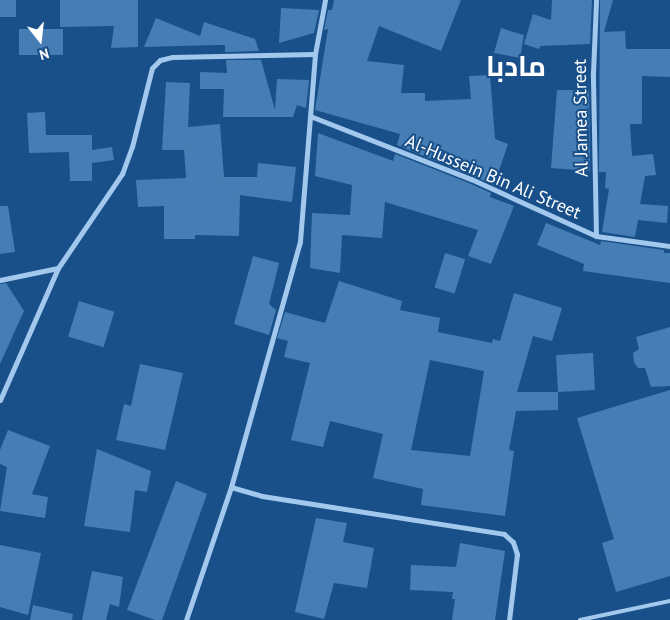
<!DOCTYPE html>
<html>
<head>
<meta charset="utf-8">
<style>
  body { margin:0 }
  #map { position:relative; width:670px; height:620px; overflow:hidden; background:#19508a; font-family:"PT Sans",Cairo,sans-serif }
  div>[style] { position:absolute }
  .building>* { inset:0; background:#467db4; transform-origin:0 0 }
  .service>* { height:4px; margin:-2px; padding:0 2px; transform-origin:2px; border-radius:2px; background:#a3c8ed }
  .minor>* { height:5px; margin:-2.5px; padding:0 2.5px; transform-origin:2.5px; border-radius:2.5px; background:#a3c8ed }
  span { translate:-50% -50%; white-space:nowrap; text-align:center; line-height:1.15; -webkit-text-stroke:4px #19508a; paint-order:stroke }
  .street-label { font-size:18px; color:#fff }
  .town-label { font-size:28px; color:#fff; font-weight:700 }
  .north { position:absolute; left:15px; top:15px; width:50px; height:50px; -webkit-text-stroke:4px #19508a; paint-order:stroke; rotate:164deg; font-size:14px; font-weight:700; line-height:20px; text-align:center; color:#fff }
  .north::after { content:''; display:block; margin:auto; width:18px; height:22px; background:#fff; clip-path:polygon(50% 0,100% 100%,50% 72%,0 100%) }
</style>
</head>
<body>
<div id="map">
  <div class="building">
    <div style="left:0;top:0;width:16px;height:17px"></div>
    <div style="clip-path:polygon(60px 0,138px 0,138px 47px,111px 48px,114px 26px,60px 27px)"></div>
    <div style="clip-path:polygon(334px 0,461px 0,441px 51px,379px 26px,367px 61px,404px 65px,401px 93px,425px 93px,425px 101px,471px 99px,469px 76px,490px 75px,495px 139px,508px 144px,494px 185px,397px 145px,400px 134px,315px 110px,328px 29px,324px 30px,328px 10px,332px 10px)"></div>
    <div style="clip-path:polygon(552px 0,592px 0,590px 44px,540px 46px,539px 49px,524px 44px,533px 14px,551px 20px)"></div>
    <div style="clip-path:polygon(600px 0,613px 0,604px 32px,625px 31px,626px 49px,670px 49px,670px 77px,642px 76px,642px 124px,630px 124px,632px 156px,653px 154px,656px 175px,645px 176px,640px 204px,668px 206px,667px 223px,638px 220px,635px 237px,602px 232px,609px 189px,605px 188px,606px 172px,599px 172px)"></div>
    <div style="clip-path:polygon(281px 8px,319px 10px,314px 33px,279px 43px)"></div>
    <div style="clip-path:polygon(156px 18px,200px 36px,204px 22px,255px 39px,259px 51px,225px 52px,225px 45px,215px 45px,144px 47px)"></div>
    <div style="clip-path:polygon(501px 28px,524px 35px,520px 58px,494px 53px)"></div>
    <div style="left:19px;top:29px;width:44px;height:26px"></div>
    <div style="clip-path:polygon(226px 60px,261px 60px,275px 110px,277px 79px,309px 80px,306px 108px,297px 105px,293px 117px,223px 117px,224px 89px,200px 89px,200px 72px,227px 73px)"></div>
    <div style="clip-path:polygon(166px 82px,190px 83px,188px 127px,220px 124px,224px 177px,257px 177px,258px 163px,296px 167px,292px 202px,240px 195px,239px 236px,195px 235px,195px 239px,164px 239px,164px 206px,138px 207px,136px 180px,186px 178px,184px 150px,162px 150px)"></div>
    <div style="clip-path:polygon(557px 90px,589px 90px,590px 171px,551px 168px)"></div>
    <div style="clip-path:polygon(45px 112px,46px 135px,92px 135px,92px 150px,112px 147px,114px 160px,92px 163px,92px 181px,70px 181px,69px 152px,29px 153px,27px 113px)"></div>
    <div style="clip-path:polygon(318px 133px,393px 161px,395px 154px,469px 183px,491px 193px,490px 197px,514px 206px,491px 264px,468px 256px,478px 230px,385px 202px,382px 238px,342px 235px,340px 273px,310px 268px,312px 213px,350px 215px,352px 185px,315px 176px)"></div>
    <div style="clip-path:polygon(0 206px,8px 206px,15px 252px,0 254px)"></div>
    <div style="clip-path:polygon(546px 223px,600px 245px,601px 241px,664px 250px,664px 253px,670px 253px,670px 283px,583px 271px,584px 264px,537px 245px)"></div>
    <div style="left:445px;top:253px;width:21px;height:36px;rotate:17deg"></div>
    <div style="clip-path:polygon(253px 256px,279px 263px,269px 304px,276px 310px,269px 335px,234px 324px)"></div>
    <div style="clip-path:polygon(evenodd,339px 281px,402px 301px,400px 310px,440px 318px,438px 332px,492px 343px,493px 339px,500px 341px,514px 293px,562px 308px,552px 341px,533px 336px,517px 392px,558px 392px,558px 410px,516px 411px,509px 450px,514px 451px,505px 516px,421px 505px,423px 489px,373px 478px,383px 434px,330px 421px,323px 447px,291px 440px,310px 363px,284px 357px,288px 341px,277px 338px,285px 312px,325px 323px,339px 281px,430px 360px,484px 371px,470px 456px,411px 450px,430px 360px)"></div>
    <div style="clip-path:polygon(6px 283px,24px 311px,0 364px,0 284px)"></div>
    <div style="left:79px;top:301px;width:37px;height:37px;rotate:17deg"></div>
    <div style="clip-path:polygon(670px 327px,670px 386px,651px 387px,645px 368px,638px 368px,634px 362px,633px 353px,639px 349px,636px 337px)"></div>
    <div style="left:593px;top:353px;width:37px;height:37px;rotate:87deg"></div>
    <div style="clip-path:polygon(140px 364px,183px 373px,165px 450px,116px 440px,124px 404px,131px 406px)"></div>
    <div style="clip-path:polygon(670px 390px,670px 576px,616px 592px,602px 543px,614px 539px,577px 418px)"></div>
    <div style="clip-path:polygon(8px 430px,50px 446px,32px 494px,48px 497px,45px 518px,0 511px,7px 467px,0 464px,0 450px)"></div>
    <div style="clip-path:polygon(97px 449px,151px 471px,147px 492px,135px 490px,130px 532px,84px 526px)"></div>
    <div style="clip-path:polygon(176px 481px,207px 494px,162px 620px,155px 620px,127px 610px)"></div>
    <div style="clip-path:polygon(316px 518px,347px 523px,343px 542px,374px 548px,367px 588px,334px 583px,324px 619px,295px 612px)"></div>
    <div style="clip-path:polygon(460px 543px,505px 551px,495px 620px,452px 620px,455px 599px,452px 599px,453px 592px,410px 590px,411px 565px,456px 567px)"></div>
    <div style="clip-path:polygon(0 545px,41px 553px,28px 615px,0 607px)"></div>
    <div style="clip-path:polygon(92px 571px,123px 577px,119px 607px,110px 604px,106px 620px,82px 620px)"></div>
    <div style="clip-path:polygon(33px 605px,73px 614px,72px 620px,30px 620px)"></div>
  </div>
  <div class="service">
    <div style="left:580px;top:620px;width:92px;rotate:-11.9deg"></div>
  </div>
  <div class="minor">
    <div style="left:310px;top:116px;width:173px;rotate:21.4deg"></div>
    <div style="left:471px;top:179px;width:137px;rotate:24.5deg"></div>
    <div style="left:596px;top:236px;width:75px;rotate:7.7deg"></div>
    <div style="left:596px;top:236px;width:163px;rotate:-91.1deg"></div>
    <div style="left:593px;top:73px;width:73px;rotate:-87.6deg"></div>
    <div style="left:0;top:280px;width:59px;rotate:-11.7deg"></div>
    <div style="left:0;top:400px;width:144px;rotate:-66.3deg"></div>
    <div style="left:58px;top:268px;width:114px;rotate:-55.8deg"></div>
    <div style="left:122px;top:174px;width:29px;rotate:-70deg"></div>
    <div style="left:132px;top:147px;width:81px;rotate:-75.8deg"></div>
    <div style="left:152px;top:68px;width:11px;rotate:-45deg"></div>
    <div style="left:160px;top:60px;width:12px;rotate:-14deg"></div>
    <div style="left:172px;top:57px;width:143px;rotate:-1.2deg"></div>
    <div style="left:231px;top:487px;width:32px;rotate:16deg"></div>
    <div style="left:262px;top:496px;width:245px;rotate:8.9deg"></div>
    <div style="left:504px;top:534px;width:12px;rotate:42deg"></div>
    <div style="left:513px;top:542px;width:13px;rotate:72deg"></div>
    <div style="left:517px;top:554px;width:66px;rotate:96.9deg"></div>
    <div style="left:186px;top:620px;width:140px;rotate:-71.3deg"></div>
    <div style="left:231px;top:487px;width:255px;rotate:-74.3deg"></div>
    <div style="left:300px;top:241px;width:188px;rotate:-85.4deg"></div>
    <div style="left:315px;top:54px;width:55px;rotate:-79.5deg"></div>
  </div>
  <div class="street-label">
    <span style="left:581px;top:118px;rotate:-91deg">Al Jamea Street</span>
    <span style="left:493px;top:177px;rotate:23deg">Al-Hussein Bin Ali Street</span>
  </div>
  <div class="town-label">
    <span style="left:516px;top:66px">مادبا</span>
  </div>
  <div class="north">N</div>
</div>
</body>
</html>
